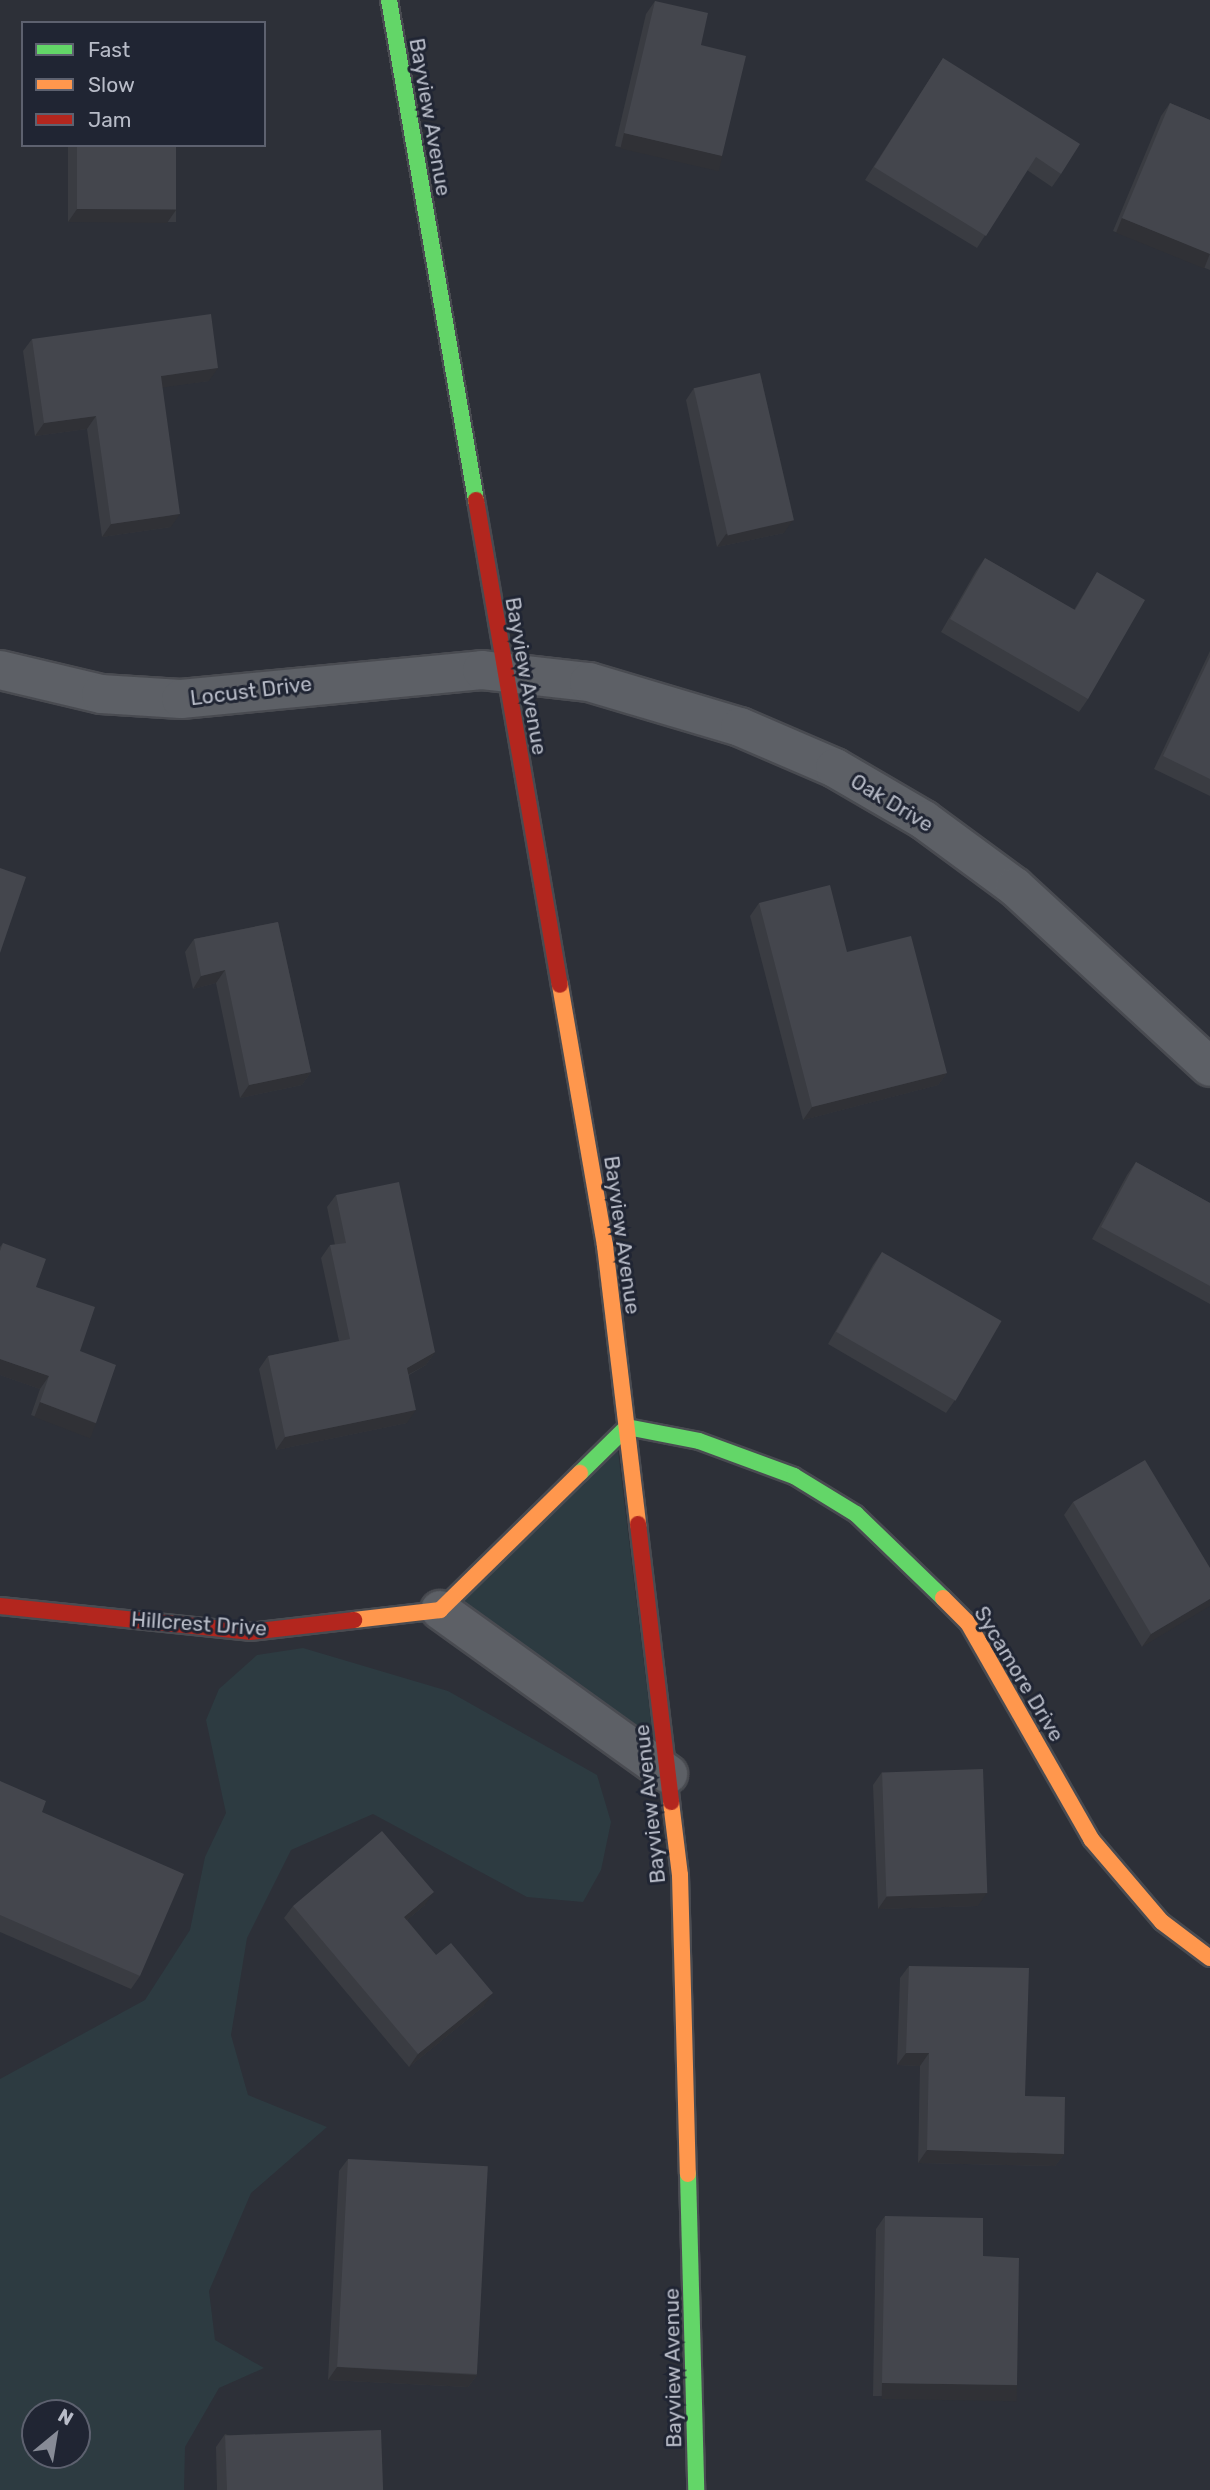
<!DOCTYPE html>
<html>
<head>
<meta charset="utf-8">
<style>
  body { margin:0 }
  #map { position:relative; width:1210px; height:2490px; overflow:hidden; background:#2d3038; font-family:Rubik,sans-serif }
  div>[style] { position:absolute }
  .green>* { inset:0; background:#2d3b41 }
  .roads { filter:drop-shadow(2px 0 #494b51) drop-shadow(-2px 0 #494b51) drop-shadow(0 2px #494b51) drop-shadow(0 -2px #494b51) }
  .street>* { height:38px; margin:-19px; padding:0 19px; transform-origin:19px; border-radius:19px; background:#5d6066 }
  .fast>* { height:16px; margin:-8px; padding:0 8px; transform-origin:8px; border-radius:8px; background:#63d668 }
  .slow>* { height:16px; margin:-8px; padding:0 8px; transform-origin:8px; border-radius:8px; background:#ff974d }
  .jam>* { height:16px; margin:-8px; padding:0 8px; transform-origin:8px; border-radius:8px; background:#b3261e }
  .wall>* { inset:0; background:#3a3c42; transform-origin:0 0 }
  .shaded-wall>* { inset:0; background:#303136; transform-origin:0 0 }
  .building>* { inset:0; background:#44464d; transform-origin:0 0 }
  span { translate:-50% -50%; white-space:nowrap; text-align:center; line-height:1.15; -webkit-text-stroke:6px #202533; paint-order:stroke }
  .street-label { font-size:21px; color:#b8bcc8 }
  .legend { position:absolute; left:21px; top:21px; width:245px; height:126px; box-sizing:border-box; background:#202533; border:2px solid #5d616f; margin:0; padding:9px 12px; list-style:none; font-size:21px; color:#b8bcc8 }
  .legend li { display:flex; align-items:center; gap:14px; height:35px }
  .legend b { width:35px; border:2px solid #5d616f }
  .north { position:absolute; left:21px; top:2399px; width:70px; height:70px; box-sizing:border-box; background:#202533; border:2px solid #5d616f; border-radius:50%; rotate:30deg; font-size:19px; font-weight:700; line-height:28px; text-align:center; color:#b8bcc8 }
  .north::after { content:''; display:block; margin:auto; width:24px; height:32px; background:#878b96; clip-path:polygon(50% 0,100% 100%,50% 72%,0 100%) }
</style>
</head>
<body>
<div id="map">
  <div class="green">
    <div style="clip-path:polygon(618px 1451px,655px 1754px,453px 1608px)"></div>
    <div style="clip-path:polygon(evenodd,303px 1648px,448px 1691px,597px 1775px,611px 1822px,601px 1870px,583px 1902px,527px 1897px,373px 1814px,291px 1850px,247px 1938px,231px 2035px,248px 2095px,327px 2127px,251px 2193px,209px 2291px,215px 2340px,264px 2368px,219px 2388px,185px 2447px,184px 2490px,0 2490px,0 2079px,145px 2000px,190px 1930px,205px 1857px,226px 1813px,206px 1720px,219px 1689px,257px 1655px,303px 1648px,35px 2413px,77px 2413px,77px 2455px,35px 2455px,35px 2413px)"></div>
  </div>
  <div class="roads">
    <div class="street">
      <div style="left:0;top:670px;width:104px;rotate:13.4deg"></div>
      <div style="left:101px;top:694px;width:80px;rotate:3.6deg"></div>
      <div style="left:181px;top:699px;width:302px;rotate:-5.5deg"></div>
      <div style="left:482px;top:670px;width:108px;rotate:6.4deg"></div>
      <div style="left:589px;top:682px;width:158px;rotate:16.6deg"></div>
      <div style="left:740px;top:727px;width:103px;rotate:23.3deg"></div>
      <div style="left:835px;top:768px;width:103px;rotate:30.3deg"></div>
      <div style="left:924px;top:820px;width:113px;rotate:36.4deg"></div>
      <div style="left:1015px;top:887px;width:265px;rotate:42.7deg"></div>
      <div style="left:440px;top:1610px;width:281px;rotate:35.7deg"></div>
    </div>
    <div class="fast">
      <div style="left:389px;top:0;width:508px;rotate:80.13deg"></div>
      <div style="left:580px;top:1473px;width:66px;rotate:-44.4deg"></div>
      <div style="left:627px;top:1427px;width:73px;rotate:11deg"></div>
      <div style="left:699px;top:1441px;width:101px;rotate:20.2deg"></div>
      <div style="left:794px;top:1476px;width:73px;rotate:31.5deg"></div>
      <div style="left:856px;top:1514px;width:121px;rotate:44deg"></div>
      <div style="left:688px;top:2174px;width:316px;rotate:88.5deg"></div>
    </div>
    <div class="slow">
      <div style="left:560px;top:985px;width:265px;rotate:80.2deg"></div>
      <div style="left:605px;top:1246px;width:280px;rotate:83.2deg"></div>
      <div style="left:943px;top:1598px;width:35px;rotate:45deg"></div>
      <div style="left:968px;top:1623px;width:249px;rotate:60.3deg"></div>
      <div style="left:1091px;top:1839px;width:109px;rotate:49.5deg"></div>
      <div style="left:1162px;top:1922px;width:60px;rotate:36.9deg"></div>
      <div style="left:354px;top:1620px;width:87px;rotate:-6.6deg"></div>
      <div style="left:440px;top:1610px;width:196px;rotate:-44.4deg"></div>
      <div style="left:671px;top:1802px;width:74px;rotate:83deg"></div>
      <div style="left:680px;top:1875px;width:299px;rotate:88.5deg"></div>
    </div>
    <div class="jam">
      <div style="left:476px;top:500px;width:492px;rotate:80.2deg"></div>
      <div style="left:638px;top:1524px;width:280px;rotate:83.2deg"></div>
      <div style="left:0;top:1606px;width:251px;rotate:5.9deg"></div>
      <div style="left:250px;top:1632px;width:105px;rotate:-6.6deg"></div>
    </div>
  </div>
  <div class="wall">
    <div style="clip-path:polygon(655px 1px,701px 45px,722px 156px,713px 169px,615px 146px,646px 14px)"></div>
    <div style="clip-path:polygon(943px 58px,1061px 174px,1052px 187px,1027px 170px,977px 248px,865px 180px)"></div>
    <div style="clip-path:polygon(1170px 103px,1210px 120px,1210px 270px,1113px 231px,1161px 116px)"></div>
    <div style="left:68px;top:145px;width:108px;height:77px"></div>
    <div style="clip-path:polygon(32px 339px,209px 381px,162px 387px,171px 527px,102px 537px,87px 429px,35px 436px,23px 351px)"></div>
    <div style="clip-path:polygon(694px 388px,784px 533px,717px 547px,686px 400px)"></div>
    <div style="clip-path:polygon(985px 558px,1074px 610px,1097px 572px,1088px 699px,1079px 712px,941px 632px,976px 571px)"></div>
    <div style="clip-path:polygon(1210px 651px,1210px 796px,1154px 769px)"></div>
    <div style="clip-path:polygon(759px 903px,947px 1073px,938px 1085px,803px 1120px,750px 916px)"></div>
    <div style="clip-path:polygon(278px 922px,311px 1072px,302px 1085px,240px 1098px,216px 983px,193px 989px,185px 952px,194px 939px)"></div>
    <div style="clip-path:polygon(1136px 1162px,1210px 1203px,1210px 1304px,1092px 1239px,1127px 1175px)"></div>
    <div style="clip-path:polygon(336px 1195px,435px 1352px,426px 1365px,409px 1375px,407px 1423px,276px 1450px,259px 1369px,268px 1356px,339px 1341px,321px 1258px,330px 1245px,335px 1245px,327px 1207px)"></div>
    <div style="clip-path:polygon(3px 1243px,36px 1287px,80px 1351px,96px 1423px,87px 1436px,31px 1415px,40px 1389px,0 1375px,0 1247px)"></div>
    <div style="clip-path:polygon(882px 1252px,955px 1400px,946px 1413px,828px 1344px,873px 1265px)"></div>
    <div style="clip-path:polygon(1073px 1502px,1210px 1568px,1142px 1647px,1064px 1515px)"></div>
    <div style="clip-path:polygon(882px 1772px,978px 1906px,878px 1909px,873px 1785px)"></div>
    <div style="clip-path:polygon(0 1781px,42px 1812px,140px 1976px,131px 1989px,0 1932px)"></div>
    <div style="clip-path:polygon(425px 1905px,407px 1920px,436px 1955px,484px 2006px,409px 2067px,284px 1918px,293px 1906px)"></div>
    <div style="clip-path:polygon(909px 1966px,1025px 2096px,1064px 2154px,1055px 2166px,918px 2163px,920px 2066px,897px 2065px,900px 1978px)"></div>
    <div style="clip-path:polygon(348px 2159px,477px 2375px,468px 2387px,328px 2380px,339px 2171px)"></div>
    <div style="clip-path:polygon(885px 2216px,983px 2256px,1017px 2385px,1008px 2398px,873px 2396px,876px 2229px)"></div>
    <div style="clip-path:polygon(225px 2434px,383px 2490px,217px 2490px,216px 2447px)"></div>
  </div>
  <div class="shaded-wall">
    <div style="left:624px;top:133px;width:101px;height:16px;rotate:13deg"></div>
    <div style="clip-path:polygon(77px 209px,176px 210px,167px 223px,68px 222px)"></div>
    <div style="left:1122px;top:218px;width:95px;height:16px;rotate:22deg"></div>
    <div style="clip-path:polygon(218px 368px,209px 381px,152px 389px,161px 376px)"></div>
    <div style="clip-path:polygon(96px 416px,87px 429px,35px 436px,44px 423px)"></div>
    <div style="clip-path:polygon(180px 514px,171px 527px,102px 537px,111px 524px)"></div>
    <div style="clip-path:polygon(793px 520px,784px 533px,717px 547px,726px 534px)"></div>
    <div style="clip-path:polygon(225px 970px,216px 983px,193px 989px,201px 976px)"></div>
    <div style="clip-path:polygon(311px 1072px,302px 1085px,240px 1098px,249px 1085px)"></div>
    <div style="clip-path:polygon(947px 1073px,938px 1085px,803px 1120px,812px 1107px)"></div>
    <div style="clip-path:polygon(435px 1352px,426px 1365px,398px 1380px,407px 1368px)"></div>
    <div style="clip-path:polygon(0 1359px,49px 1376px,40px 1389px,0 1375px)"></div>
    <div style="left:40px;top:1402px;width:60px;height:16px;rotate:21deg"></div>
    <div style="clip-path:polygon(416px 1410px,407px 1423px,276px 1450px,285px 1437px)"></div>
    <div style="clip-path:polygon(1210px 1599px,1210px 1606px,1142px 1647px,1151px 1634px)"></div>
    <div style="clip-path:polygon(434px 1892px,425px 1905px,395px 1930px,404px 1917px)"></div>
    <div style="clip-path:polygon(987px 1893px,978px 1906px,878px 1909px,887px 1896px)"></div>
    <div style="clip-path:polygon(493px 1993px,484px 2006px,409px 2067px,418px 2054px)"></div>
    <div style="clip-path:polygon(906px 2053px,929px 2053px,920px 2066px,897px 2065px)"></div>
    <div style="clip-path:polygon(927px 2150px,1064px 2154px,1055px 2166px,918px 2163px)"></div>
    <div style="clip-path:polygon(337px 2367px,477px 2375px,468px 2387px,328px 2380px)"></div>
    <div style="left:882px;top:2383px;width:135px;height:16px;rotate:1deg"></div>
  </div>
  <div class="building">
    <div style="clip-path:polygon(655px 1px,708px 13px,701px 45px,746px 56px,722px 156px,624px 133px)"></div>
    <div style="clip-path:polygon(943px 58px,1080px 144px,1061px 174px,1036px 157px,986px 236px,874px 167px)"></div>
    <div style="clip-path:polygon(1170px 103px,1210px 120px,1210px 254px,1122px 218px)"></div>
    <div style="left:77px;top:145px;width:99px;height:64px"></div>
    <div style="clip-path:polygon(211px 314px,218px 368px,161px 376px,180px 514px,111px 524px,96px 416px,44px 423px,32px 339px)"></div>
    <div style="left:760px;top:373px;width:151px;height:68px;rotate:77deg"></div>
    <div style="clip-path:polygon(985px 558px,1075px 610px,1097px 572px,1145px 600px,1088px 699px,950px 619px)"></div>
    <div style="clip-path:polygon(1210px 657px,1210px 779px,1163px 756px)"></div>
    <div style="clip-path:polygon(0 868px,26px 877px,0 953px)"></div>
    <div style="clip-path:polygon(830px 885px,847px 952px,911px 936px,947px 1073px,812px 1107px,759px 903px)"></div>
    <div style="clip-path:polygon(278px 922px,311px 1072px,249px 1085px,225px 970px,201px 976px,194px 939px)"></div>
    <div style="clip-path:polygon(1136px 1162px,1210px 1203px,1210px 1286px,1101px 1227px)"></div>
    <div style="clip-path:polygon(399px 1182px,435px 1352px,407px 1368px,416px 1410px,285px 1437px,268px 1356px,350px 1339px,330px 1245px,346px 1243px,336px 1195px)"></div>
    <div style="clip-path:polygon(3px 1243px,46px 1259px,36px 1287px,95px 1307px,80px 1351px,116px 1365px,96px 1423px,40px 1402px,49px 1376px,0 1359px,0 1251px)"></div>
    <div style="left:882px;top:1252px;width:138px;height:92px;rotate:30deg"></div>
    <div style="clip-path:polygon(1145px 1460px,1210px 1568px,1210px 1599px,1151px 1634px,1073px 1502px)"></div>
    <div style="left:983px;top:1769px;width:124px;height:101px;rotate:88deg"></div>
    <div style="clip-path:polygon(0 1781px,46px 1801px,42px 1812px,184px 1874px,140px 1976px,0 1915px)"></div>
    <div style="clip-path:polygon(382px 1831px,434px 1892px,404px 1917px,436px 1955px,451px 1943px,493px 1993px,418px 2054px,293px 1906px)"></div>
    <div style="clip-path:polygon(909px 1966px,1029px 1968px,1025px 2096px,1065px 2097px,1064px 2154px,927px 2150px,929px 2053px,906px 2053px)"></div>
    <div style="left:348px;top:2159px;width:140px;height:208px;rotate:3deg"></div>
    <div style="clip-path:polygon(885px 2216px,983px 2218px,983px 2256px,1019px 2258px,1017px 2385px,882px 2383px)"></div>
    <div style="left:381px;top:2430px;width:60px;height:156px;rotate:88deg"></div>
  </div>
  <div class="street-label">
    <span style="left:430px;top:117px;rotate:80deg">Bayview Avenue</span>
    <span style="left:526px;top:676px;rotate:80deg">Bayview Avenue</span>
    <span style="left:251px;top:691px;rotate:-7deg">Locust Drive</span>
    <span style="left:892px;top:803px;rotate:31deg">Oak Drive</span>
    <span style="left:622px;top:1235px;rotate:82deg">Bayview Avenue</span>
    <span style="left:199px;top:1624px;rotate:4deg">Hillcrest Drive</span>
    <span style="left:1019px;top:1674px;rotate:59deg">Sycamore Drive</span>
    <span style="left:650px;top:1804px;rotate:-96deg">Bayview Avenue</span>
    <span style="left:673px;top:2368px;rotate:-91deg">Bayview Avenue</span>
  </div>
  <ul class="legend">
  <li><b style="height:9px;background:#63d668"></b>Fast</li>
  <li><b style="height:9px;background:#ff974d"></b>Slow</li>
  <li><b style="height:9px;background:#b3261e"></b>Jam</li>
  </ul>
  <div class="north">N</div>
</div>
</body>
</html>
